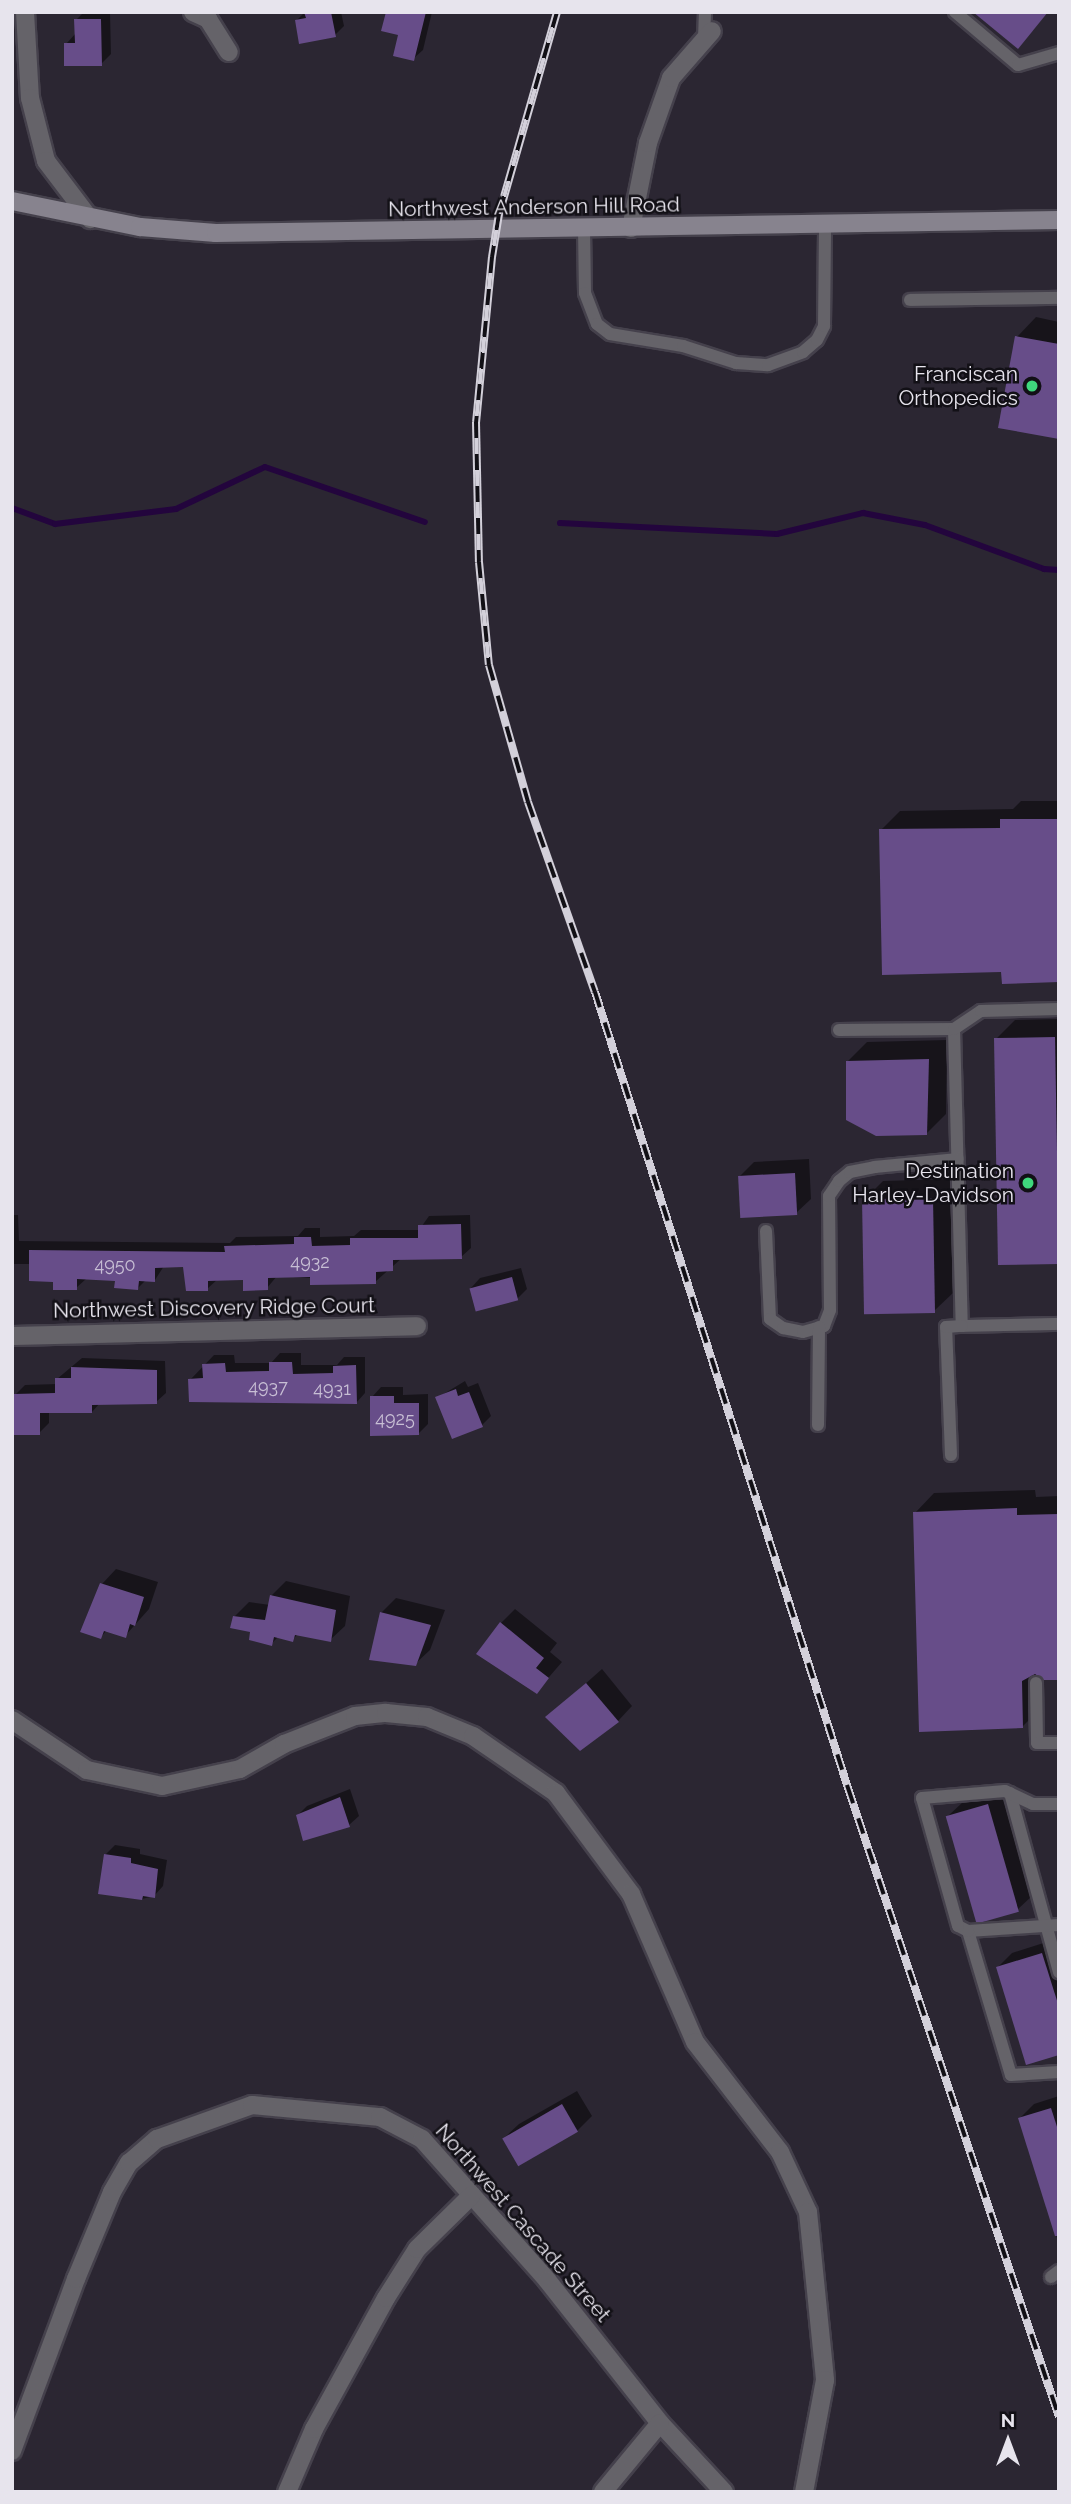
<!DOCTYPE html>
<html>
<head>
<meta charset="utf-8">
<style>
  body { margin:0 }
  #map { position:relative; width:1071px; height:2504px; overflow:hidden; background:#2b2632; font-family:Raleway,sans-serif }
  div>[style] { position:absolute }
  .shadow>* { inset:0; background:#0007 }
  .stream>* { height:6px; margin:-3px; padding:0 3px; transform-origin:3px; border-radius:3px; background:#23053d }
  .building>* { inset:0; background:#674d89; transform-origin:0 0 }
  .roads { filter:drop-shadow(2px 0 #45414c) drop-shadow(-2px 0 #45414c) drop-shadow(0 2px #45414c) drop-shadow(0 -2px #45414c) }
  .lane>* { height:12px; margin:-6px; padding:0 6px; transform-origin:6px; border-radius:6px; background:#656369 }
  .street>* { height:18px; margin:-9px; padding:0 9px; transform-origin:9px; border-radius:9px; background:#656369 }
  .secondary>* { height:18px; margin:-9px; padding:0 9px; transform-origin:9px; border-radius:9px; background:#87838e }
  .rail>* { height:8px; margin-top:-4px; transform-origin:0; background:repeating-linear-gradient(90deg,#121016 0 16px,#d3d0da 0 32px); box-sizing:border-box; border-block:2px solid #d3d0da }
  .dots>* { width:19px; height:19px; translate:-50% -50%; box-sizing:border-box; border:4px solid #121016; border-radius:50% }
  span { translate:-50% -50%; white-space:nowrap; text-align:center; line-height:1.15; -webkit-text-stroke:5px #121016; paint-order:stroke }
  .number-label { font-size:18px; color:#c7bed4 }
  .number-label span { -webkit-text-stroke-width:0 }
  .street-label { font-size:21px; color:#e7e4ed }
  .poi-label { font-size:21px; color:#e7e4ed }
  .right { translate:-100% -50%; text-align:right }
  .frame { position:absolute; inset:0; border:14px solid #e7e4ed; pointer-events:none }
  .north { position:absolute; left:973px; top:2406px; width:70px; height:70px; -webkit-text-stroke:5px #121016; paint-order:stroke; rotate:0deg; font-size:19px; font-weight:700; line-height:28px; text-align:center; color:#e7e4ed }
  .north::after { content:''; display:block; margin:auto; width:24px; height:32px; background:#e7e4ed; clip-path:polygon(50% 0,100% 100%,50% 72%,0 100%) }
</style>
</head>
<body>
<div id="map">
  <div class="shadow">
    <div style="clip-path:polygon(84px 12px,110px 12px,111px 54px,101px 64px,66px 44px,76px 33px,76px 20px)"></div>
    <div style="clip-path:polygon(305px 12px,341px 12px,344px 26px,335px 35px,296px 21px)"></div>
    <div style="clip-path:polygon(388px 12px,432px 12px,423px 50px,413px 59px)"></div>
    <div style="clip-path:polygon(1036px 317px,1059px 322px,1059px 438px,1017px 337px)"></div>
    <div style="clip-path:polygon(1021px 801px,1059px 801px,1059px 981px,1003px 970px,881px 830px,900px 811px,1013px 809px)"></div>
    <div style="clip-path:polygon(1059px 1019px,1059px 1262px,996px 1039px,1015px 1020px)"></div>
    <div style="clip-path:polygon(947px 1040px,946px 1114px,926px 1134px,848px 1061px,867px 1042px)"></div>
    <div style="clip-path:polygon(809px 1159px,811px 1199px,796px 1213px,739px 1177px,754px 1162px)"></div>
    <div style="clip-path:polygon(952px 1179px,954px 1292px,934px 1311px,864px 1200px,883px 1181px)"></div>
    <div style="clip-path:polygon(12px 1215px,18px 1215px,19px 1241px,230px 1243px,236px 1237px,298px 1236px,305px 1228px,320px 1228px,320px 1237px,354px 1236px,361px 1230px,419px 1230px,429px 1216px,470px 1215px,471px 1248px,461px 1257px,402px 1258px,375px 1282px,277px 1276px,267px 1288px,245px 1278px,218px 1279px,207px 1289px,185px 1265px,164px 1266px,155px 1280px,146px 1280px,138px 1288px,117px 1279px,86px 1279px,76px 1288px,31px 1264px,12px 1264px)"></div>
    <div style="clip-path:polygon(521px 1268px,527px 1289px,517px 1299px,471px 1288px,480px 1278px)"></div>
    <div style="clip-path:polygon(280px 1353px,301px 1353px,301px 1365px,337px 1365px,344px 1357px,365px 1357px,365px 1393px,356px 1403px,190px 1380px,214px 1355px,234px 1355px,235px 1363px,271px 1363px)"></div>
    <div style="clip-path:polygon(82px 1358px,165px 1361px,166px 1393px,156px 1402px,100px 1403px,92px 1412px,49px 1411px,49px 1423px,39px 1433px,12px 1434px,15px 1395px,25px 1385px,57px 1384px,57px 1379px)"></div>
    <div style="clip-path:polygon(465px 1381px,468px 1387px,478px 1383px,491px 1416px,482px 1425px,437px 1398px)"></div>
    <div style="clip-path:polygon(381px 1387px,403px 1387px,403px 1395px,428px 1394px,428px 1424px,419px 1433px,372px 1397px)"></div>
    <div style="clip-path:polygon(1035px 1490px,1036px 1497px,1059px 1496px,1059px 1678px,1041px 1676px,1042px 1707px,1022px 1727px,915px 1513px,934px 1493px)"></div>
    <div style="clip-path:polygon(116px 1569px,158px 1582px,149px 1609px,125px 1636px,107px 1630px,101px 1637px,102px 1584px)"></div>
    <div style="clip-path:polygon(286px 1581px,350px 1596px,345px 1626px,330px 1640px,298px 1634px,292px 1640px,278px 1637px,271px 1644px,234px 1617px,249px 1602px,270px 1605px,272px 1595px)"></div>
    <div style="clip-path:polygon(396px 1598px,445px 1610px,430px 1650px,415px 1664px,381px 1613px)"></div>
    <div style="clip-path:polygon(515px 1609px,557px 1643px,550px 1652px,562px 1662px,537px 1691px,501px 1623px)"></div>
    <div style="clip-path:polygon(602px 1669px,632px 1706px,618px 1721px,548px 1717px)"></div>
    <div style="clip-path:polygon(350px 1789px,359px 1816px,349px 1825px,298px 1815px,307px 1806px)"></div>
    <div style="clip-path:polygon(1002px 1791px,1032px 1896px,1017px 1910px,948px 1816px,963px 1802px)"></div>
    <div style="clip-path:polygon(115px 1845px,140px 1849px,140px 1854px,167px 1860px,163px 1886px,154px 1896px,142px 1899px,105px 1855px)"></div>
    <div style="clip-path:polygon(1056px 1939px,1059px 1947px,1059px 2053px,998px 1967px,1012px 1953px)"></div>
    <div style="clip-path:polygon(577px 2091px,592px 2116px,577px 2131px,504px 2138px,519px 2124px)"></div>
    <div style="clip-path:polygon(1059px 2096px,1059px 2237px,1057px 2238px,1020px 2118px,1034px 2104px)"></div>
  </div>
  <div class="stream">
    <div style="left:12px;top:508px;width:46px;rotate:20.4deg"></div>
    <div style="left:55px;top:524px;width:122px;rotate:-7.1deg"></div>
    <div style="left:176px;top:509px;width:98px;rotate:-25.3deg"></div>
    <div style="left:265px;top:467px;width:169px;rotate:19deg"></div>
    <div style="left:560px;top:523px;width:217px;rotate:2.9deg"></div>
    <div style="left:777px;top:534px;width:89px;rotate:-13.7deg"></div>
    <div style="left:863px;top:513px;width:63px;rotate:11deg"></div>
    <div style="left:925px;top:525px;width:127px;rotate:20.3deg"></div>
    <div style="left:1044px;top:569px;width:15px;rotate:4deg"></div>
  </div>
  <div class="building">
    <div style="clip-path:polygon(304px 12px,331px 12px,336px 37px,299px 44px,295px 20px,306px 18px)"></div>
    <div style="clip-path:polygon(386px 12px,426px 12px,414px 61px,393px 56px,398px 35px,381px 31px)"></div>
    <div style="clip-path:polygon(973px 12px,1048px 12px,1018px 49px)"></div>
    <div style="clip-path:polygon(74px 19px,101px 19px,102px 66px,64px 66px,64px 43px,75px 43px)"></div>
    <div style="clip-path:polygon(1015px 336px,1059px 344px,1059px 439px,998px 428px)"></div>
    <div style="clip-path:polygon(1000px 819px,1059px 819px,1059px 982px,1002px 984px,1001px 972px,882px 975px,879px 829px,1000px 828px)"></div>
    <div style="left:1055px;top:1037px;width:227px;height:61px;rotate:89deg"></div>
    <div style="clip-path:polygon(929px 1059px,927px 1135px,876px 1136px,846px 1120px,846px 1061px)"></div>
    <div style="left:795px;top:1173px;width:42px;height:57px;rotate:87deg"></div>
    <div style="left:933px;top:1198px;width:115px;height:71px;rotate:89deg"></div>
    <div style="clip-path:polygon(461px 1224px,462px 1259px,393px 1260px,393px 1271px,376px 1272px,376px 1284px,310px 1285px,310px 1277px,268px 1278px,268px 1290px,243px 1291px,243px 1280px,208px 1281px,208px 1291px,186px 1291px,183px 1267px,155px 1268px,155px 1282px,139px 1281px,138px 1290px,114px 1288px,115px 1281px,77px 1279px,77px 1290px,53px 1290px,53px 1282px,29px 1281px,29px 1250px,225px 1252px,224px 1246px,294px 1244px,294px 1237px,311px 1237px,312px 1246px,350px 1245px,350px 1238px,418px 1238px,418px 1225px)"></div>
    <div style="left:512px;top:1277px;width:24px;height:44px;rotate:75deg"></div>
    <div style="clip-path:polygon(269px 1362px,292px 1362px,293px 1374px,333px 1373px,333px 1366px,356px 1365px,357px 1404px,189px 1402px,188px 1379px,203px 1378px,202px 1364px,225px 1363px,226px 1372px,269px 1371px)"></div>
    <div style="clip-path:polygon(71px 1367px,157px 1370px,157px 1404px,92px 1405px,92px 1413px,40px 1413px,40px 1435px,12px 1435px,14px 1394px,55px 1393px,55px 1378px,71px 1378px)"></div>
    <div style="clip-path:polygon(456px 1389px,458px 1396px,469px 1392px,483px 1427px,452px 1439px,435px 1397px)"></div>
    <div style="clip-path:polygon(370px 1396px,394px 1396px,394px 1403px,419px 1403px,419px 1435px,370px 1436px)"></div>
    <div style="clip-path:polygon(1017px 1508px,1017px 1515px,1059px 1514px,1059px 1680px,1044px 1680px,1035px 1674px,1022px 1681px,1023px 1728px,919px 1732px,913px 1512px)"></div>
    <div style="clip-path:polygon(100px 1583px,144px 1597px,135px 1626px,130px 1624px,126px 1638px,104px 1631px,101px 1639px,80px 1632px)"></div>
    <div style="clip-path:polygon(270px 1595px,336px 1610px,331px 1642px,295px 1635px,293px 1642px,274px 1637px,272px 1646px,249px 1640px,250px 1632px,230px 1628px,233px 1616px,265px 1620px)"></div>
    <div style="clip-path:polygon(380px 1612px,431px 1625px,416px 1666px,369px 1660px)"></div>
    <div style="clip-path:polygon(500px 1622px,544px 1658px,536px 1668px,549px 1678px,537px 1694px,476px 1654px)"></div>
    <div style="clip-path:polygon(586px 1683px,619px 1722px,580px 1751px,545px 1717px)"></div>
    <div style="clip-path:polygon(340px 1797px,350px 1827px,303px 1841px,296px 1815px)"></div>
    <div style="left:988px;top:1804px;width:112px;height:44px;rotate:74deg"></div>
    <div style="clip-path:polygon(104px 1854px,131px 1858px,131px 1863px,158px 1869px,155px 1898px,143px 1896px,142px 1900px,98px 1894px)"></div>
    <div style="clip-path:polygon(1042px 1953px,1059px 2007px,1059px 2055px,1026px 2065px,996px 1967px)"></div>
    <div style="left:562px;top:2104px;width:32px;height:69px;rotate:60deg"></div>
    <div style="clip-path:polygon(1051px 2108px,1059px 2133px,1059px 2236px,1055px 2236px,1018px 2118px)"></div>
  </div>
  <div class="roads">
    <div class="lane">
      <div style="left:955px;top:12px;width:82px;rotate:40.1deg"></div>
      <div style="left:1018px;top:65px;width:43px;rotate:-16.3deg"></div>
      <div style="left:704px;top:40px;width:28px;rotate:-88deg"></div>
      <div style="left:584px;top:229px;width:64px;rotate:89.1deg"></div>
      <div style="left:585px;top:293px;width:33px;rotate:69deg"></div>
      <div style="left:597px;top:324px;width:16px;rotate:38deg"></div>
      <div style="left:610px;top:334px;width:74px;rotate:9.3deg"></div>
      <div style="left:683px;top:346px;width:56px;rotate:17.8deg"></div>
      <div style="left:736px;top:363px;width:32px;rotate:4deg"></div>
      <div style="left:768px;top:365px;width:37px;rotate:-20deg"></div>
      <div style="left:803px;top:352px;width:18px;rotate:-41deg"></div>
      <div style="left:817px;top:340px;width:16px;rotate:-63deg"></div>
      <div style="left:824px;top:326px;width:102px;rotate:-89.4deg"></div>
      <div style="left:910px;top:300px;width:149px;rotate:-0.8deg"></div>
      <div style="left:954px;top:1029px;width:297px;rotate:88.5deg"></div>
      <div style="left:962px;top:1326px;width:97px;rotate:-1.2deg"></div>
      <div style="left:839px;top:1030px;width:115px;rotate:-0.5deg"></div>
      <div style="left:954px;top:1029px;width:32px;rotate:-34deg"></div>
      <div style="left:981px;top:1011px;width:78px;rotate:-1.5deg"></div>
      <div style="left:766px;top:1231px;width:88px;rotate:87.4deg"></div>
      <div style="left:770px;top:1319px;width:16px;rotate:35deg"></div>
      <div style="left:783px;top:1328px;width:20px;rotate:11deg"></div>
      <div style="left:803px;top:1332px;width:22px;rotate:-16deg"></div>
      <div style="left:824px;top:1326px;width:17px;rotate:-69deg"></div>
      <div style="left:830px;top:1310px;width:114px;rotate:-90.5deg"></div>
      <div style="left:829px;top:1196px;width:18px;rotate:-56deg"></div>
      <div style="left:839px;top:1181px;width:14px;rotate:-39deg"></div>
      <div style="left:850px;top:1172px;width:25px;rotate:-11deg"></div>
      <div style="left:875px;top:1167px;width:83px;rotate:-5.5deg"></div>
      <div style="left:818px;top:1425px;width:98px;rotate:-89.4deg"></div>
      <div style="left:951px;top:1455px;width:128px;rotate:-92.2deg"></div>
      <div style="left:946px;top:1327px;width:16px;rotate:-4deg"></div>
      <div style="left:1036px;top:1683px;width:60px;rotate:89deg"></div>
      <div style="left:1037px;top:1743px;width:22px"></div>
      <div style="left:1010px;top:1793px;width:186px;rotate:74.7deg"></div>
      <div style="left:1059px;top:1925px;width:91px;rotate:176.2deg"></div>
      <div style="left:968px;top:1931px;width:150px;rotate:73.4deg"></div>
      <div style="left:1011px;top:2075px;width:48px;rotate:-3.6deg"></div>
      <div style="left:968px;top:1931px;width:11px;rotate:-153deg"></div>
      <div style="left:958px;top:1926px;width:133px;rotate:-105.7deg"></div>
      <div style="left:922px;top:1798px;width:83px;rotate:-4.8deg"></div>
      <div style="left:1005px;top:1791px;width:31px;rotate:25deg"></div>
      <div style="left:1033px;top:1804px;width:26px"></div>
      <div style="left:1051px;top:2277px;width:10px;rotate:-37deg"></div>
    </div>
    <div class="street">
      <div style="left:25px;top:12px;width:86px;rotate:86.7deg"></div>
      <div style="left:30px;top:98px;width:65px;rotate:75.7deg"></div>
      <div style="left:46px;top:161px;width:73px;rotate:52.8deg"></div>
      <div style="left:193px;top:12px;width:17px;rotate:25deg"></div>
      <div style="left:208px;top:19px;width:39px;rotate:58deg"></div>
      <div style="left:631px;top:228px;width:87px;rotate:-78.7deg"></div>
      <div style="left:648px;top:143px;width:69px;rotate:-70.5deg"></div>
      <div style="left:671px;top:78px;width:62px;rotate:-48.9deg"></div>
      <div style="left:12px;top:1336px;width:405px;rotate:-1.4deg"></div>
      <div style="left:12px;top:1720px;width:90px;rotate:33.7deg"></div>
      <div style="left:87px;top:1770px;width:77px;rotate:12deg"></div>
      <div style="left:162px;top:1786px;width:80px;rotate:-12.3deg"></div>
      <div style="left:240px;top:1769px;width:51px;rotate:-29.6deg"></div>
      <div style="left:284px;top:1744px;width:76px;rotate:-21.5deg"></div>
      <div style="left:355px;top:1716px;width:31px;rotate:-6deg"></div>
      <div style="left:386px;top:1713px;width:41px;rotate:5.6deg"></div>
      <div style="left:427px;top:1717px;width:50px;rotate:22.4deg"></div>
      <div style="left:473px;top:1736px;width:101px;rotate:34.5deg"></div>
      <div style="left:556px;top:1793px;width:126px;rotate:53.4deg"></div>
      <div style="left:631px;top:1894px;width:161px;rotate:66.6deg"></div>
      <div style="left:695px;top:2042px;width:139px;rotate:52.3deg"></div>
      <div style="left:780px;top:2152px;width:66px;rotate:65deg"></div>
      <div style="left:808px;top:2212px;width:169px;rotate:84.2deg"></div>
      <div style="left:825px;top:2380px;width:114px;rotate:100.6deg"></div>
      <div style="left:12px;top:2451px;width:184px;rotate:-69.6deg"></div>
      <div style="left:76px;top:2279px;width:94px;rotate:-67.5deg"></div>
      <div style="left:112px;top:2192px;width:34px;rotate:-60deg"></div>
      <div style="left:129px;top:2163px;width:37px;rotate:-41deg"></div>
      <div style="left:157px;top:2139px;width:101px;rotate:-19.7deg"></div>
      <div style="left:252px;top:2105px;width:129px;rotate:5.4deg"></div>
      <div style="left:380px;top:2117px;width:47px;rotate:27.6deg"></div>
      <div style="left:422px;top:2139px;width:188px;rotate:48.4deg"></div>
      <div style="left:547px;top:2280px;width:182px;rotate:51.7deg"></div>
      <div style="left:660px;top:2423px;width:94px;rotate:47.2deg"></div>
      <div style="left:287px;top:2492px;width:69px;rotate:-66.8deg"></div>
      <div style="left:314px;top:2429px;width:149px;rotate:-61.2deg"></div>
      <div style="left:386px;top:2298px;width:58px;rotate:-57.7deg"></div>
      <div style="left:417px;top:2249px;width:77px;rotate:-44.5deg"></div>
      <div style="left:603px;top:2492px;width:89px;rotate:-50.4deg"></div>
    </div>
    <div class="secondary">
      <div style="left:12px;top:201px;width:131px;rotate:11.5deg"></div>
      <div style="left:140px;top:227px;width:76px;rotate:4.5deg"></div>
      <div style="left:216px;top:233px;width:843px;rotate:-0.88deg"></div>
    </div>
  </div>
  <div class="rail">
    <div style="left:557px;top:12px;width:210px;rotate:106deg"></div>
    <div style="left:499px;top:214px;width:44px;rotate:99.2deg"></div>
    <div style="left:492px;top:257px;width:166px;rotate:95.5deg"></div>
    <div style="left:476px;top:422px;width:140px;rotate:88.8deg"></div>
    <div style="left:479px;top:562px;width:103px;rotate:84.5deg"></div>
    <div style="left:489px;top:665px;width:142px;rotate:74.1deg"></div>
    <div style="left:528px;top:802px;width:201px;rotate:70.6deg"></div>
    <div style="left:595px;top:992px;width:835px;rotate:72.37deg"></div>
    <div style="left:848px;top:1788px;width:663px;rotate:71.46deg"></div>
  </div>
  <div class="dots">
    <div style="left:1032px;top:386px;background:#3fd77d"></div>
    <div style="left:1028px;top:1183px;background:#3fd77d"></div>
  </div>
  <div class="number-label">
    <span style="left:310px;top:1262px">4932</span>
    <span style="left:115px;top:1265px">4950</span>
    <span style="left:268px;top:1387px">4937</span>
    <span style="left:332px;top:1389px">4931</span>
    <span style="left:395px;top:1419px">4925</span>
  </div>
  <div class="street-label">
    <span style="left:534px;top:207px;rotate:-1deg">Northwest Anderson Hill Road</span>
    <span style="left:214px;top:1308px;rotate:-1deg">Northwest Discovery Ridge Court</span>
    <span style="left:523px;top:2223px;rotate:49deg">Northwest Cascade Street</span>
  </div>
  <div class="poi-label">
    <span class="right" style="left:1018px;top:386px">Franciscan<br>Orthopedics</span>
    <span class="right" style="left:1014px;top:1183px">Destination<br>Harley-Davidson</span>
  </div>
  <div class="frame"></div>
  <div class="north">N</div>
</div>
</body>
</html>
